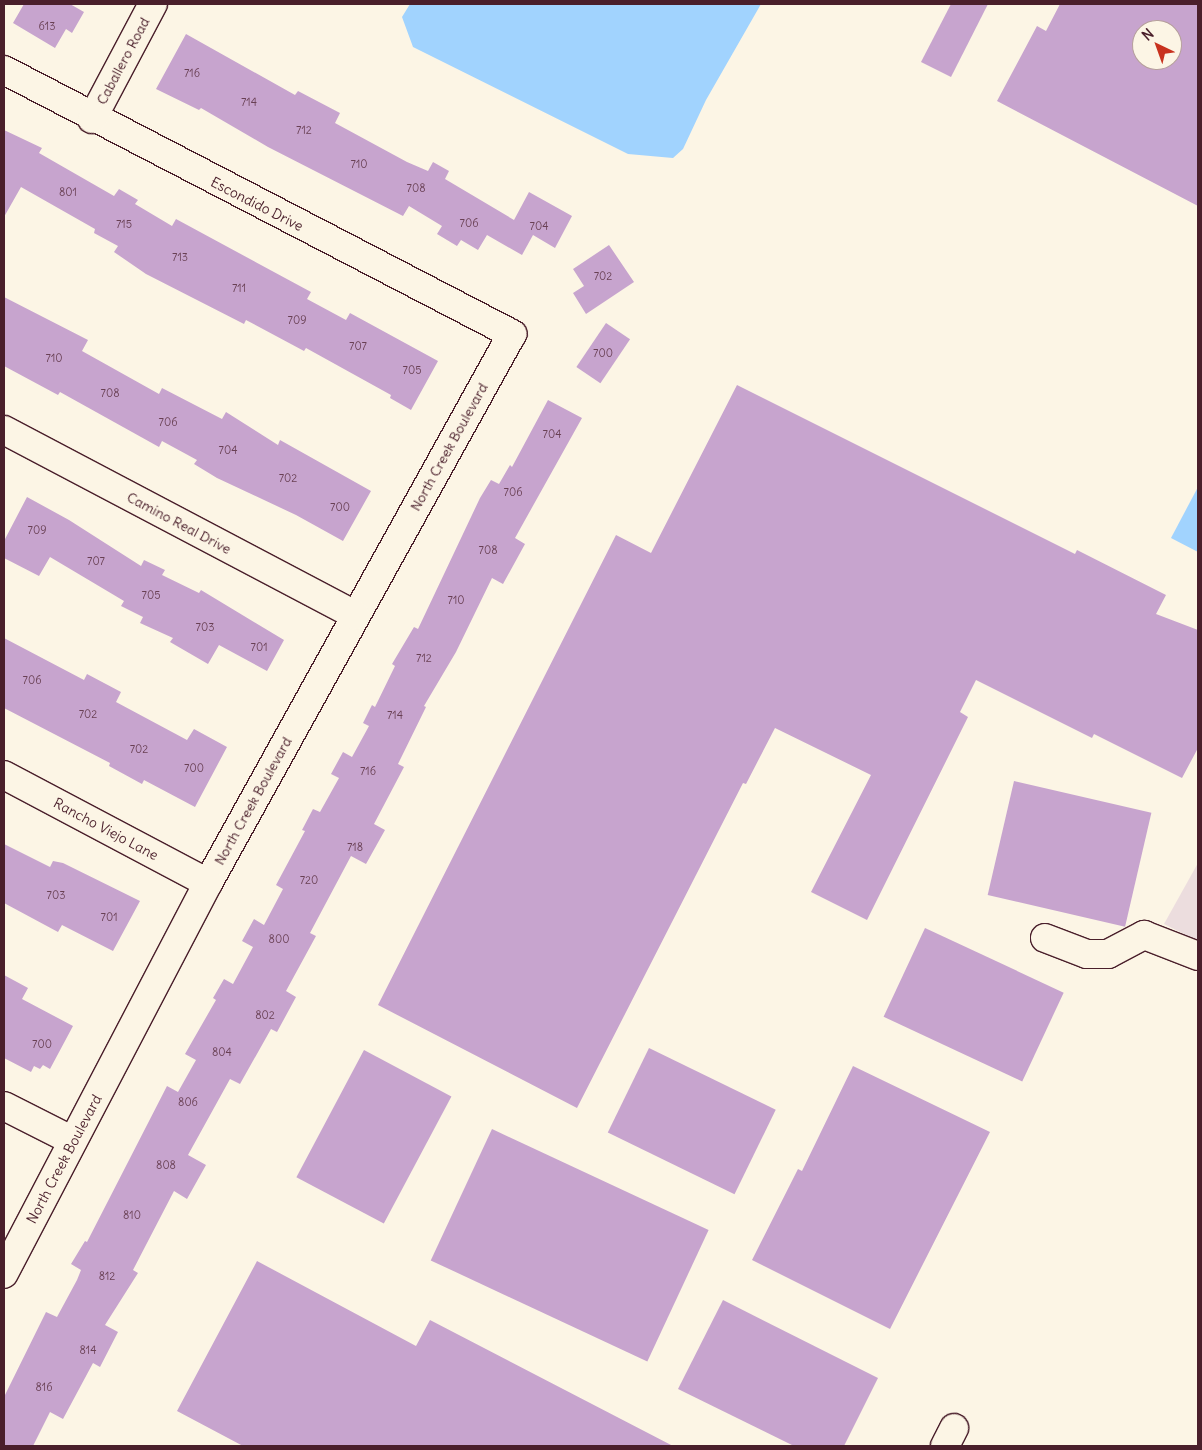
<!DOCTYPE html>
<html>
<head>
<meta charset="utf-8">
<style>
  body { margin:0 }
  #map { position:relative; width:1202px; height:1450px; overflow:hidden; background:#fcf5e5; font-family:Delius,sans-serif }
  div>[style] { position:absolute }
  .built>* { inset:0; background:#ecddde }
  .water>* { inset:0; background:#a1d3fe }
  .building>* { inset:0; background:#c7a4ce; transform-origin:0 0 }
  .roads { filter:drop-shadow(1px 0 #4a1f2b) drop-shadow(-1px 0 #4a1f2b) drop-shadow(0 1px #4a1f2b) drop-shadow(0 -1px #4a1f2b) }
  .minor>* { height:28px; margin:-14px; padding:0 14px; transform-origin:14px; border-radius:14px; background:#fcf5e5 }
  span { translate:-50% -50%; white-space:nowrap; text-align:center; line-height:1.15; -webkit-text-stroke:4px #fcf5e5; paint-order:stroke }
  .number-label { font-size:11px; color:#694054 }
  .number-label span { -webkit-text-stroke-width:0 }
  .street-label { font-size:14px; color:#4a1f2b }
  .frame { position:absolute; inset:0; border:5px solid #4a1f2b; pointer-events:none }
  .north { position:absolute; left:1132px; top:20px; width:50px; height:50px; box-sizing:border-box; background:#fcf5e5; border:1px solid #b59f9b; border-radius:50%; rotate:318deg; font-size:14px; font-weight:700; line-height:20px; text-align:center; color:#4a1f2b }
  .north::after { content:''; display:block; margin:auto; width:18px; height:22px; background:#c8321e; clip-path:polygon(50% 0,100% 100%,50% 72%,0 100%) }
</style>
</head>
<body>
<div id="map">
  <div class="built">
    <div style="clip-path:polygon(1198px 863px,1198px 941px,1164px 924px)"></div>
  </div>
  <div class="water">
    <div style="clip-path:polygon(410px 4px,761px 4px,706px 100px,683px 149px,673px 158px,628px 154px,413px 47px,402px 17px)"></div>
    <div style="clip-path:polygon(1198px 487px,1198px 552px,1171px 538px)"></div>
  </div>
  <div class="building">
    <div style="clip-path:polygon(24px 4px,70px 4px,84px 12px,72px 33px,66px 29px,55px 48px,13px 23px)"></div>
    <div style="clip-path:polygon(951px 4px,988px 4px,951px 77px,921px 62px)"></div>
    <div style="clip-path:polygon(evenodd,1060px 4px,1198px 4px,1198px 206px,997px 101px,1037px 26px,1046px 31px,1060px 4px,1142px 30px,1172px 30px,1172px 60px,1142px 60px,1142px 30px)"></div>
    <div style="clip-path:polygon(186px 34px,295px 95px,298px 91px,340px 113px,335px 123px,407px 162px,428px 171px,433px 162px,449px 171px,445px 179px,514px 220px,529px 192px,572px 216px,555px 248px,533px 235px,522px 255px,487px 235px,478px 250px,461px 240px,457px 246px,437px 234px,442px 226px,409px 206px,403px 216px,268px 147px,201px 108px,199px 110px,156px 89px)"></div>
    <div style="clip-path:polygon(4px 130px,42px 148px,39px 153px,114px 196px,119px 189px,138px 200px,135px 204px,172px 226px,176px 219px,311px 292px,307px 299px,346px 320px,350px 313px,438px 361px,411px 410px,390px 398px,391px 395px,306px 348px,304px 351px,246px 320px,244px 324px,146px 274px,114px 252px,118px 246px,94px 233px,95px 229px,21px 187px,4px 217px)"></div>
    <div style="clip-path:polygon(609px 245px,634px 282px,586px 314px,573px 293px,584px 286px,573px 269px)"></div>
    <div style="clip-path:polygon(4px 297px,88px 340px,82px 351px,159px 394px,162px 388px,222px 419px,226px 412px,278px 445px,280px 440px,371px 491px,343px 541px,296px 515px,217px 478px,194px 464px,197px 460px,162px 441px,159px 447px,60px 392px,58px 395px,4px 366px)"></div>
    <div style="left:606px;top:323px;width:29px;height:53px;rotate:34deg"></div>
    <div style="clip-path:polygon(737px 385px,1075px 554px,1077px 550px,1166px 595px,1156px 614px,1198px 630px,1198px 748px,1182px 778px,1094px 734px,1092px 738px,976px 680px,960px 712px,968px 717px,867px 920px,811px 892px,871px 775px,775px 728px,746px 784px,743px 783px,577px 1108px,378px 1005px,616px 535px,651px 553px)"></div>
    <div style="clip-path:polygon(548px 400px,582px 418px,515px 538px,525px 544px,503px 584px,492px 578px,456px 652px,424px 706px,426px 707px,398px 764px,404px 767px,374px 824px,385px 830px,366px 864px,351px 856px,310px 933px,316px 936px,286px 991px,296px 997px,277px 1032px,271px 1029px,240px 1084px,230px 1079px,188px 1155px,206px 1165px,187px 1199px,174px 1191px,133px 1270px,138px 1273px,105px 1325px,118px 1332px,100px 1367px,93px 1363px,63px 1419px,50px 1412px,33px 1446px,4px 1446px,4px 1397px,46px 1312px,57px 1317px,77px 1280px,81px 1270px,71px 1264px,85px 1241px,87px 1242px,167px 1086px,178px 1092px,196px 1060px,185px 1054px,216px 1000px,213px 998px,224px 979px,233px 984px,253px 947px,242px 941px,254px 919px,264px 925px,283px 889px,276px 885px,305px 831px,302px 830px,313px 809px,320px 812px,339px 778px,331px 774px,343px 752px,352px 757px,369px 726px,363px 723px,372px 705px,375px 707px,395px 666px,392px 664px,414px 627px,418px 629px,480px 498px,491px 480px,499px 484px,510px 465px,512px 467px)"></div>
    <div style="clip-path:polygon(27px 497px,69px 520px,141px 566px,144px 560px,165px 570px,162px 575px,199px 593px,201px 590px,284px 640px,267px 671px,219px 645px,208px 664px,170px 642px,173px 638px,140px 623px,143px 617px,121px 606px,124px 601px,50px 557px,39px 576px,4px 558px,4px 541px)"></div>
    <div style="clip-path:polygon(4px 638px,84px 680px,87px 674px,121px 692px,116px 702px,187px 740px,194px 729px,227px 747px,195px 807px,144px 780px,142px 784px,109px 766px,110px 763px,4px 708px)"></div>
    <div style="left:1014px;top:781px;width:141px;height:117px;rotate:13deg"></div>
    <div style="clip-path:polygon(4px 844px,50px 867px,53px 861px,63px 863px,140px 901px,113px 951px,62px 925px,58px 932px,4px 903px)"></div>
    <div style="left:925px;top:928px;width:153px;height:98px;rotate:25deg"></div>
    <div style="clip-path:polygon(4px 975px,28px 988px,22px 999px,73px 1026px,50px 1069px,43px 1065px,40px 1069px,34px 1066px,31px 1072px,4px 1058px)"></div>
    <div style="left:649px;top:1048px;width:141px;height:94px;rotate:26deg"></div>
    <div style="left:364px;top:1050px;width:99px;height:144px;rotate:28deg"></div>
    <div style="clip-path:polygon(853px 1066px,990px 1132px,890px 1329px,752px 1260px,798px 1169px,802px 1171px)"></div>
    <div style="left:492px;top:1129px;width:239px;height:145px;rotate:25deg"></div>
    <div style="clip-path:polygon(257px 1261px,416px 1346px,430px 1320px,673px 1446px,243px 1446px,177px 1411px)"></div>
    <div style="clip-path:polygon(723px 1300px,878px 1378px,844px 1446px,794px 1446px,678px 1389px)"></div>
  </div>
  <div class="roads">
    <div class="minor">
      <div style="left:4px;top:70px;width:573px;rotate:27.46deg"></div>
      <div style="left:512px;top:334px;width:628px;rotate:118.97deg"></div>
      <div style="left:208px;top:883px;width:441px;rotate:117.6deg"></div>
      <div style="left:92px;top:119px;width:130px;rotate:-62.1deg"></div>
      <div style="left:4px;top:430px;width:397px;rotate:27.8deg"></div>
      <div style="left:4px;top:775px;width:231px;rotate:27.9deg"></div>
      <div style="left:1045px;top:938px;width:45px;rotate:20.9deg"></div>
      <div style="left:1087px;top:954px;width:21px"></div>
      <div style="left:1108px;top:954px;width:41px;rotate:-27.8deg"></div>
      <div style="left:1144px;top:935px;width:58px;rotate:21.3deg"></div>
      <div style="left:4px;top:1106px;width:77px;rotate:26.9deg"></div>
      <div style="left:945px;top:1446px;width:20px;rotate:-63deg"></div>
    </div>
  </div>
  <div class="number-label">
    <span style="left:47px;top:26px">613</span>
    <span style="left:192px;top:73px">716</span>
    <span style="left:249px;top:102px">714</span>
    <span style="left:304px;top:130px">712</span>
    <span style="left:359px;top:164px">710</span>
    <span style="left:416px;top:188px">708</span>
    <span style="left:68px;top:192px">801</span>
    <span style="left:469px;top:223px">706</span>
    <span style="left:124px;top:224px">715</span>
    <span style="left:539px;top:226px">704</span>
    <span style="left:180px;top:257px">713</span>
    <span style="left:603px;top:276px">702</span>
    <span style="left:239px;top:288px">711</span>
    <span style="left:297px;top:320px">709</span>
    <span style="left:358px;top:346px">707</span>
    <span style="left:603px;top:353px">700</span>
    <span style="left:54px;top:358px">710</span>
    <span style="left:412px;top:370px">705</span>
    <span style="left:110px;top:393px">708</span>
    <span style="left:168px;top:422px">706</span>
    <span style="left:552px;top:434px">704</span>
    <span style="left:228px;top:450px">704</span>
    <span style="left:288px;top:478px">702</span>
    <span style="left:513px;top:492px">706</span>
    <span style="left:340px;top:507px">700</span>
    <span style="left:37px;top:530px">709</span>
    <span style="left:488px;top:550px">708</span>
    <span style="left:96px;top:561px">707</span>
    <span style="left:151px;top:595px">705</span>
    <span style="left:456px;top:600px">710</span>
    <span style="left:205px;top:627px">703</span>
    <span style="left:259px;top:647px">701</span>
    <span style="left:424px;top:658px">712</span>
    <span style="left:32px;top:680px">706</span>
    <span style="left:88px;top:714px">702</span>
    <span style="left:395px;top:715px">714</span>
    <span style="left:139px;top:749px">702</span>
    <span style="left:194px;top:768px">700</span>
    <span style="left:368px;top:771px">716</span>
    <span style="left:355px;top:847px">718</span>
    <span style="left:309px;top:880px">720</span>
    <span style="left:56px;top:895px">703</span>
    <span style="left:109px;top:917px">701</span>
    <span style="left:279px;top:939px">800</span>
    <span style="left:265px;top:1015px">802</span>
    <span style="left:42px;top:1044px">700</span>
    <span style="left:222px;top:1052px">804</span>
    <span style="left:188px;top:1102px">806</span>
    <span style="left:166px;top:1165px">808</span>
    <span style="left:132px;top:1215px">810</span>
    <span style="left:107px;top:1276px">812</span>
    <span style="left:88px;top:1350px">814</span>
    <span style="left:44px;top:1387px">816</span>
  </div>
  <div class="street-label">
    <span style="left:123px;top:61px;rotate:-62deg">Caballero Road</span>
    <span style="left:257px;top:204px;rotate:27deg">Escondido Drive</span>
    <span style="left:449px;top:447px;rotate:-61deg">North Creek Boulevard</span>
    <span style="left:179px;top:523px;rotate:28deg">Camino Real Drive</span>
    <span style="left:253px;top:801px;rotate:-61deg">North Creek Boulevard</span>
    <span style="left:106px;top:829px;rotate:28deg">Rancho Viejo Lane</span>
    <span style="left:64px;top:1159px;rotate:-62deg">North Creek Boulevard</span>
  </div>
  <div class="frame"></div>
  <div class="north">N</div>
</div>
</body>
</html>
